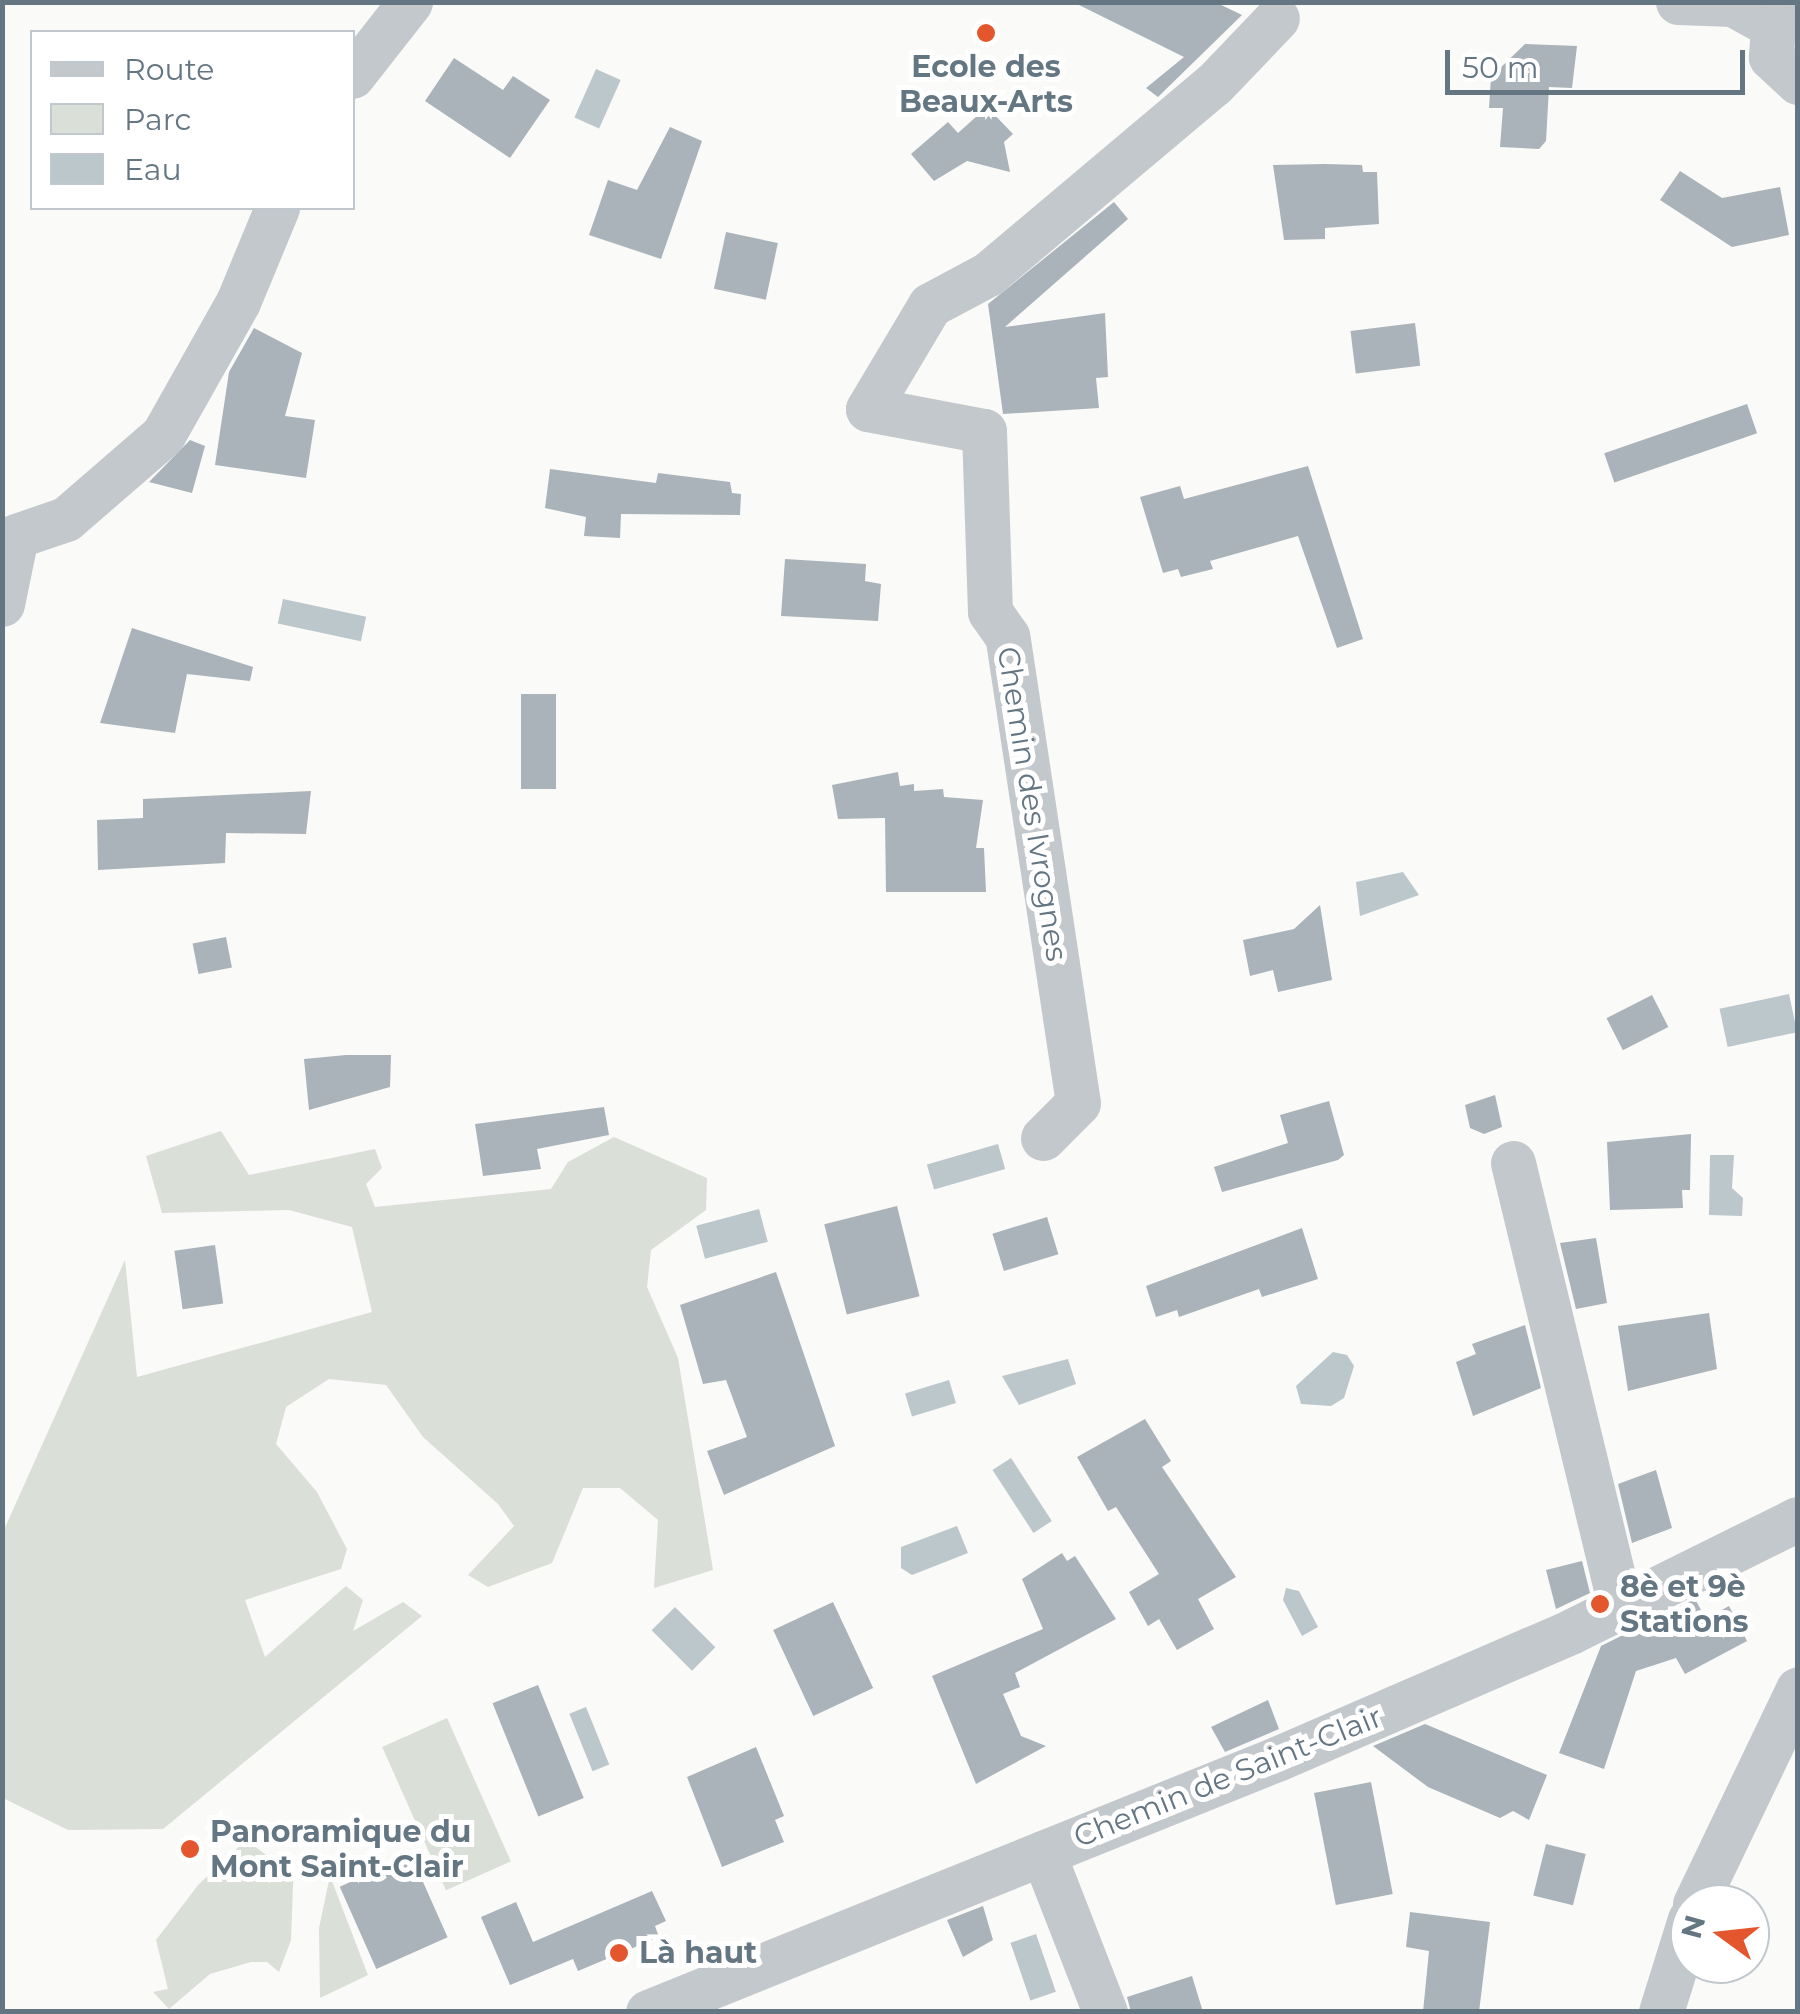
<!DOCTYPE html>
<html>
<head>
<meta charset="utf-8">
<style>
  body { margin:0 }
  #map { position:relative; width:1800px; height:2014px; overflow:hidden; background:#fafaf8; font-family:Montserrat,sans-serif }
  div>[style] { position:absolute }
  .green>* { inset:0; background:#dadfd7; transform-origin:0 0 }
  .water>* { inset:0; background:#bbc7cb; transform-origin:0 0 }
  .building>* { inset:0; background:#aab3b9; transform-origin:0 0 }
  .minor>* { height:45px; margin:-22.5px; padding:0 22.5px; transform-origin:22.5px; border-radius:22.5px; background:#c3c8cc }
  .dots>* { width:28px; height:28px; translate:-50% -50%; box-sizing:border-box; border:5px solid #fff; border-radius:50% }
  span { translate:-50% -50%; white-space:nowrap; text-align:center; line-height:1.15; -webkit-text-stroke:10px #fff; paint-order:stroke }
  .poi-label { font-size:30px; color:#657683; font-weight:700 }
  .left { translate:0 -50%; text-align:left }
  .street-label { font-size:30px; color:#657683 }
  .frame { position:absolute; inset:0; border:5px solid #657683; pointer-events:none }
  .legend { position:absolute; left:30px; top:30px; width:325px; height:180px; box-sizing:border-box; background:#fff; border:2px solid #c1c8cd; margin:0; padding:12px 18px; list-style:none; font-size:30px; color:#657683 }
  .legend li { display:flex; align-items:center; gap:20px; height:50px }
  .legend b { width:50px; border:2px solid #c1c8cd }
  .north { position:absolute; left:1670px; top:1884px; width:100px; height:100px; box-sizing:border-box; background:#fff; border:2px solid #c1c8cd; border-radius:50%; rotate:285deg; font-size:28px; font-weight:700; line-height:40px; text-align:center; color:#657683 }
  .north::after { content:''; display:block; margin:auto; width:35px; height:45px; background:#e4572e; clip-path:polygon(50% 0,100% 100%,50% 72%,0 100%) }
  .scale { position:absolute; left:1445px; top:50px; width:300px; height:45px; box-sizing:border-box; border:5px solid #657683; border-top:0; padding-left:12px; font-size:30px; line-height:35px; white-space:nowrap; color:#657683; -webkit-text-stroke:8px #fff; paint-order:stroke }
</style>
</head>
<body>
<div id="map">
  <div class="green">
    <div style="clip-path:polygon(221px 1131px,249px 1175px,375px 1149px,382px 1168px,366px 1184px,375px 1207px,551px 1189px,568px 1162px,614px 1137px,707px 1178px,706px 1210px,651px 1250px,647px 1287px,678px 1358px,713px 1570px,654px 1588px,658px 1520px,620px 1488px,583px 1488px,552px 1563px,488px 1587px,468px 1575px,514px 1526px,498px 1504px,423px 1437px,386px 1385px,329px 1379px,286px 1407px,276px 1444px,317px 1492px,347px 1549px,341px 1569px,245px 1600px,265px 1657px,346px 1586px,363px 1600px,353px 1631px,403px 1602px,422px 1616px,163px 1829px,68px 1830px,3px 1798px,3px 1532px,125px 1260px,137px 1377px,372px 1312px,352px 1227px,289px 1210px,162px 1213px,146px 1156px)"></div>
    <div style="left:447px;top:1718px;width:157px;height:71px;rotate:66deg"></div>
    <div style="clip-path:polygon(246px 1840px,269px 1857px,294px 1859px,291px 1940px,279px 1972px,267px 1962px,251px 1962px,210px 1974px,169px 2009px,153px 1992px,168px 1989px,156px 1940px,199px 1884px)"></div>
    <div style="clip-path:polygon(330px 1876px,368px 1975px,320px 1998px,319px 1928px)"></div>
  </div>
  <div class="water">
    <div style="left:596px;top:69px;width:27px;height:53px;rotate:24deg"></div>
    <div style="left:283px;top:599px;width:85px;height:25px;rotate:12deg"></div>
    <div style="clip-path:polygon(1403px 872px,1419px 895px,1360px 916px,1356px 882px)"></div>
    <div style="left:1789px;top:994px;width:39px;height:71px;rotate:78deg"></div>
    <div style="left:998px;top:1144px;width:26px;height:74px;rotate:74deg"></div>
    <div style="clip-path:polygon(1710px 1155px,1734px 1155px,1732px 1188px,1743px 1198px,1742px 1216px,1709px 1215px)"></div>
    <div style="left:759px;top:1209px;width:34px;height:65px;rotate:75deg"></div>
    <div style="clip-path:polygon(1333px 1352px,1347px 1355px,1354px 1366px,1344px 1398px,1331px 1406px,1301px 1404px,1296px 1386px)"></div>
    <div style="clip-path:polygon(1068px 1359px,1076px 1384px,1019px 1405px,1002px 1376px)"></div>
    <div style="left:949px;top:1380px;width:24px;height:46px;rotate:73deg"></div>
    <div style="left:1011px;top:1458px;width:75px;height:22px;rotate:57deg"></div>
    <div style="clip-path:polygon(957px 1526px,968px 1553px,912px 1575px,901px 1568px,901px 1547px)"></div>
    <div style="clip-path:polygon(1286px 1588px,1299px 1591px,1318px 1627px,1302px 1636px,1283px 1600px)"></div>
    <div style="left:675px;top:1607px;width:57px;height:33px;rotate:45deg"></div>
    <div style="left:586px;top:1707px;width:62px;height:18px;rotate:68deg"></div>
    <div style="left:1036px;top:1934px;width:61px;height:27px;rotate:71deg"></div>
  </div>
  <div class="building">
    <div style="clip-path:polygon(1073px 2px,1215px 2px,1242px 15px,1158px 97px,1146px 88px,1184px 57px)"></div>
    <div style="clip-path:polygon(1525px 44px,1577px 46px,1572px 88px,1549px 87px,1546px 141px,1539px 149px,1500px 147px,1503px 108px,1489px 108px,1491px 77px)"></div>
    <div style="clip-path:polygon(454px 58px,503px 90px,513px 76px,550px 100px,510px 158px,425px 101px)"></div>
    <div style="clip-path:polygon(987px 107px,1013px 134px,1004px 142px,1010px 172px,967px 161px,934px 181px,911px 154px,948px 122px,958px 133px)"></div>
    <div style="clip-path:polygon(670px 127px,702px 141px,661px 259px,589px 235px,608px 180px,637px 190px)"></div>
    <div style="clip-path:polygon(1325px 164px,1362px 165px,1363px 172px,1377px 172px,1379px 224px,1325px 228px,1325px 239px,1284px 240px,1273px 165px)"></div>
    <div style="clip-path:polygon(1680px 171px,1722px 198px,1780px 187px,1789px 235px,1732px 247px,1660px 200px)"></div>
    <div style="clip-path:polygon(1114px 202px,1128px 219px,1005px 327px,1105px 313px,1108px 377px,1096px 378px,1099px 408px,1003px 414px,988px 304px)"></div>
    <div style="left:726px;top:232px;width:53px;height:58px;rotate:12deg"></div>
    <div style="left:1415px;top:323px;width:43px;height:65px;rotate:83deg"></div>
    <div style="clip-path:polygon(254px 328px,302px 353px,285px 416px,315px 420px,306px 478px,215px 465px,229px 372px)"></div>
    <div style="left:1747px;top:404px;width:31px;height:151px;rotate:71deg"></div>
    <div style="clip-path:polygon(190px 440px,205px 446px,192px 493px,149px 482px)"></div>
    <div style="clip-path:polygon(1308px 466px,1363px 639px,1337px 648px,1298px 536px,1210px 561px,1213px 569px,1181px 577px,1178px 569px,1163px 573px,1140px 497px,1180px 486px,1184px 499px)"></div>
    <div style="clip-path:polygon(550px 469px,656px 483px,658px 473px,730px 482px,732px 493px,741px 494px,740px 515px,621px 514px,620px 538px,584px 536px,586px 517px,545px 508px)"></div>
    <div style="clip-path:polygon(785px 559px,866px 564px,865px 581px,881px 584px,878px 621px,781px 616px)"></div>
    <div style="clip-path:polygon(132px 628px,253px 667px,250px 681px,187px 674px,175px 733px,100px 723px)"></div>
    <div style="left:521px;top:694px;width:35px;height:95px"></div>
    <div style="clip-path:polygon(898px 772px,900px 786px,914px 784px,914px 791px,943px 789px,944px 797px,983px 800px,976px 848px,984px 848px,986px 892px,886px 892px,885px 818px,838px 819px,832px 785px)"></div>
    <div style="clip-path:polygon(311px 791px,306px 834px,226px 833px,225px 863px,98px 870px,97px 820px,143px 818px,143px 799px)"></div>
    <div style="clip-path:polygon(1320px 905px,1332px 980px,1278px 992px,1273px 970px,1250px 976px,1243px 940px,1294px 929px)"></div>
    <div style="left:226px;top:937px;width:31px;height:34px;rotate:79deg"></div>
    <div style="left:1652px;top:995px;width:36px;height:51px;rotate:63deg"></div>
    <div style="clip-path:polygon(346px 1055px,391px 1055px,390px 1087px,309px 1110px,304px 1059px)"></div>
    <div style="clip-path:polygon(1495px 1095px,1502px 1127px,1484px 1134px,1470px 1128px,1465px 1105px)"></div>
    <div style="clip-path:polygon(1329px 1101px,1344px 1155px,1338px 1160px,1222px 1192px,1214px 1167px,1288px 1143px,1280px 1115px)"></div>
    <div style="clip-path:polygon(604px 1107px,609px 1135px,537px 1149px,541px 1169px,483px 1176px,475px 1124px)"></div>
    <div style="clip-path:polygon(1691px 1134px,1690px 1190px,1682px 1190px,1683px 1208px,1610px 1210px,1607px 1142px)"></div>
    <div style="left:897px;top:1206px;width:93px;height:75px;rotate:76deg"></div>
    <div style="left:1047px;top:1217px;width:39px;height:57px;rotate:73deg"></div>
    <div style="clip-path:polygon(1302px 1228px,1318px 1279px,1262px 1297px,1259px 1289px,1179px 1317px,1177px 1310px,1156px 1317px,1146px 1286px)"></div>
    <div style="clip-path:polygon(1596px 1238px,1607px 1303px,1576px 1309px,1560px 1243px)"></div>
    <div style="left:215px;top:1245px;width:59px;height:41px;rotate:82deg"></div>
    <div style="clip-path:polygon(776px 1272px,835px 1446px,724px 1495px,707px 1451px,747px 1437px,726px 1380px,703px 1384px,680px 1305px)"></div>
    <div style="clip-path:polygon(1709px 1313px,1717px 1369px,1628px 1391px,1618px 1326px)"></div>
    <div style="clip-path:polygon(1525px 1325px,1541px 1388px,1473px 1416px,1456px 1362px,1476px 1354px,1472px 1344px)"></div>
    <div style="clip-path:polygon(1145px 1419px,1171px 1461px,1162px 1467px,1236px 1577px,1198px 1599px,1214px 1629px,1177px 1650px,1159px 1619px,1148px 1626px,1129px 1592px,1159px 1574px,1116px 1507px,1108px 1511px,1077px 1457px)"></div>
    <div style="clip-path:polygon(1656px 1470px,1672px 1528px,1632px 1543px,1618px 1484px)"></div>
    <div style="clip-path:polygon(1062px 1553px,1067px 1561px,1075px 1556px,1116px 1619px,1015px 1673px,1020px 1687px,1003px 1694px,1021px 1736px,1046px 1746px,976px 1784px,932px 1676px,1043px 1629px,1022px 1579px)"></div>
    <div style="clip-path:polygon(1582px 1561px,1590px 1593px,1556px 1609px,1546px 1570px)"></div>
    <div style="clip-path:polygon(1695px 1599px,1706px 1619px,1729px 1606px,1747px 1641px,1685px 1674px,1676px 1658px,1636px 1671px,1604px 1769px,1559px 1753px,1601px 1646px)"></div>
    <div style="left:833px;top:1602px;width:95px;height:66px;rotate:65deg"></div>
    <div style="left:538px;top:1685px;width:122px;height:49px;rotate:68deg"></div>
    <div style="clip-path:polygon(1268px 1700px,1279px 1729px,1225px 1752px,1211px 1727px)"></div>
    <div style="clip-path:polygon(1425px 1724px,1547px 1775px,1529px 1820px,1513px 1811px,1500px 1818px,1428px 1787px,1373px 1746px)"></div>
    <div style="clip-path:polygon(756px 1747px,784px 1816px,775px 1820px,784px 1842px,722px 1867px,687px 1777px)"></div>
    <div style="left:1371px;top:1782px;width:114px;height:58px;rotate:79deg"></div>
    <div style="left:1546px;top:1844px;width:41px;height:53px;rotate:14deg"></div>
    <div style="left:411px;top:1855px;width:90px;height:78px;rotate:66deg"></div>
    <div style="clip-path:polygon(652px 1891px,666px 1921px,655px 1926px,659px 1937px,578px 1971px,573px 1959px,510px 1985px,481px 1917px,516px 1902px,533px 1942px)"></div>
    <div style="clip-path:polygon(983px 1906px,993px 1940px,963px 1957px,947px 1920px)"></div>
    <div style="clip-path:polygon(1410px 1912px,1490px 1922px,1479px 2012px,1423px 2012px,1429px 1951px,1406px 1947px)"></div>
    <div style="clip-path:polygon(1192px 1976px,1203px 2012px,1131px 2012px,1127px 1997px)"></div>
  </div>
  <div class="minor">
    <div style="left:1678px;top:2px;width:55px;rotate:2.1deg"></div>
    <div style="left:1733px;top:4px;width:46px;rotate:28.8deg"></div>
    <div style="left:1798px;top:6px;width:32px;rotate:141deg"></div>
    <div style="left:1773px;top:26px;width:31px;rotate:94deg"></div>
    <div style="left:1771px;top:57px;width:37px;rotate:43deg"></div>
    <div style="left:352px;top:76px;width:94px;rotate:-51.9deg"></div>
    <div style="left:2px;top:604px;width:69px;rotate:-78.4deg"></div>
    <div style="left:16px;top:536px;width:53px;rotate:-18.8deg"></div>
    <div style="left:66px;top:519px;width:128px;rotate:-40.9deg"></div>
    <div style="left:163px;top:435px;width:153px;rotate:-60.6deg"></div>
    <div style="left:238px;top:302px;width:102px;rotate:-67.5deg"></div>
    <div style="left:1043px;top:1138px;width:49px;rotate:-45deg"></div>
    <div style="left:1078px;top:1103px;width:472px;rotate:-98.6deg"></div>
    <div style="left:1007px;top:636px;width:29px;rotate:-125deg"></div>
    <div style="left:990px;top:612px;width:181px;rotate:-91.9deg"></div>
    <div style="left:984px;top:431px;width:118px;rotate:-169.3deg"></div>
    <div style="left:868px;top:409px;width:121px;rotate:-59.2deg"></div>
    <div style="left:930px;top:305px;width:66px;rotate:-28.1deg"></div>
    <div style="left:988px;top:274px;width:295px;rotate:-40.1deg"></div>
    <div style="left:1214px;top:84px;width:91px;rotate:-46.3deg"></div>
    <div style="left:1513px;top:1163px;width:458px;rotate:76.4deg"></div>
    <div style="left:1043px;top:1853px;width:171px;rotate:68.7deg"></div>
    <div style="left:1695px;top:1904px;width:238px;rotate:-64.4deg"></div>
    <div style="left:648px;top:2012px;width:680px;rotate:-21.93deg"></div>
    <div style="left:1279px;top:1758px;width:319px;rotate:-23.4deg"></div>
    <div style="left:1572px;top:1631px;width:252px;rotate:-26.4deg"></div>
    <div style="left:1661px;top:2012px;width:97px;rotate:-72.7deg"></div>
  </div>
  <div class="dots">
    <div style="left:986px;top:33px;background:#e4572e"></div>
    <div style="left:1600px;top:1604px;background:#e4572e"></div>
    <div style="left:190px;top:1849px;background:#e4572e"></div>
    <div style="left:619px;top:1953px;background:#e4572e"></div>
  </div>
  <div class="poi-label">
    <span style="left:986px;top:84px">Ecole des<br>Beaux-Arts</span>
    <span class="left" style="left:1620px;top:1604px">8è et 9è<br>Stations</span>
    <span class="left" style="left:210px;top:1849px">Panoramique du<br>Mont Saint-Clair</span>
    <span class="left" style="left:639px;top:1953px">Là haut</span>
  </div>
  <div class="street-label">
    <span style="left:1032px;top:804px;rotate:81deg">Chemin des Ivrognes</span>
    <span style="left:1228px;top:1777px;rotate:-22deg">Chemin de Saint-Clair</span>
  </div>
  <div class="frame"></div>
  <ul class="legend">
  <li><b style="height:12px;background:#c3c8cc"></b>Route</li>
  <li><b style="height:28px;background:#dadfd7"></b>Parc</li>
  <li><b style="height:28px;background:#bbc7cb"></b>Eau</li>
  </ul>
  <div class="north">N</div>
  <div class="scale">50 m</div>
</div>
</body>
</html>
